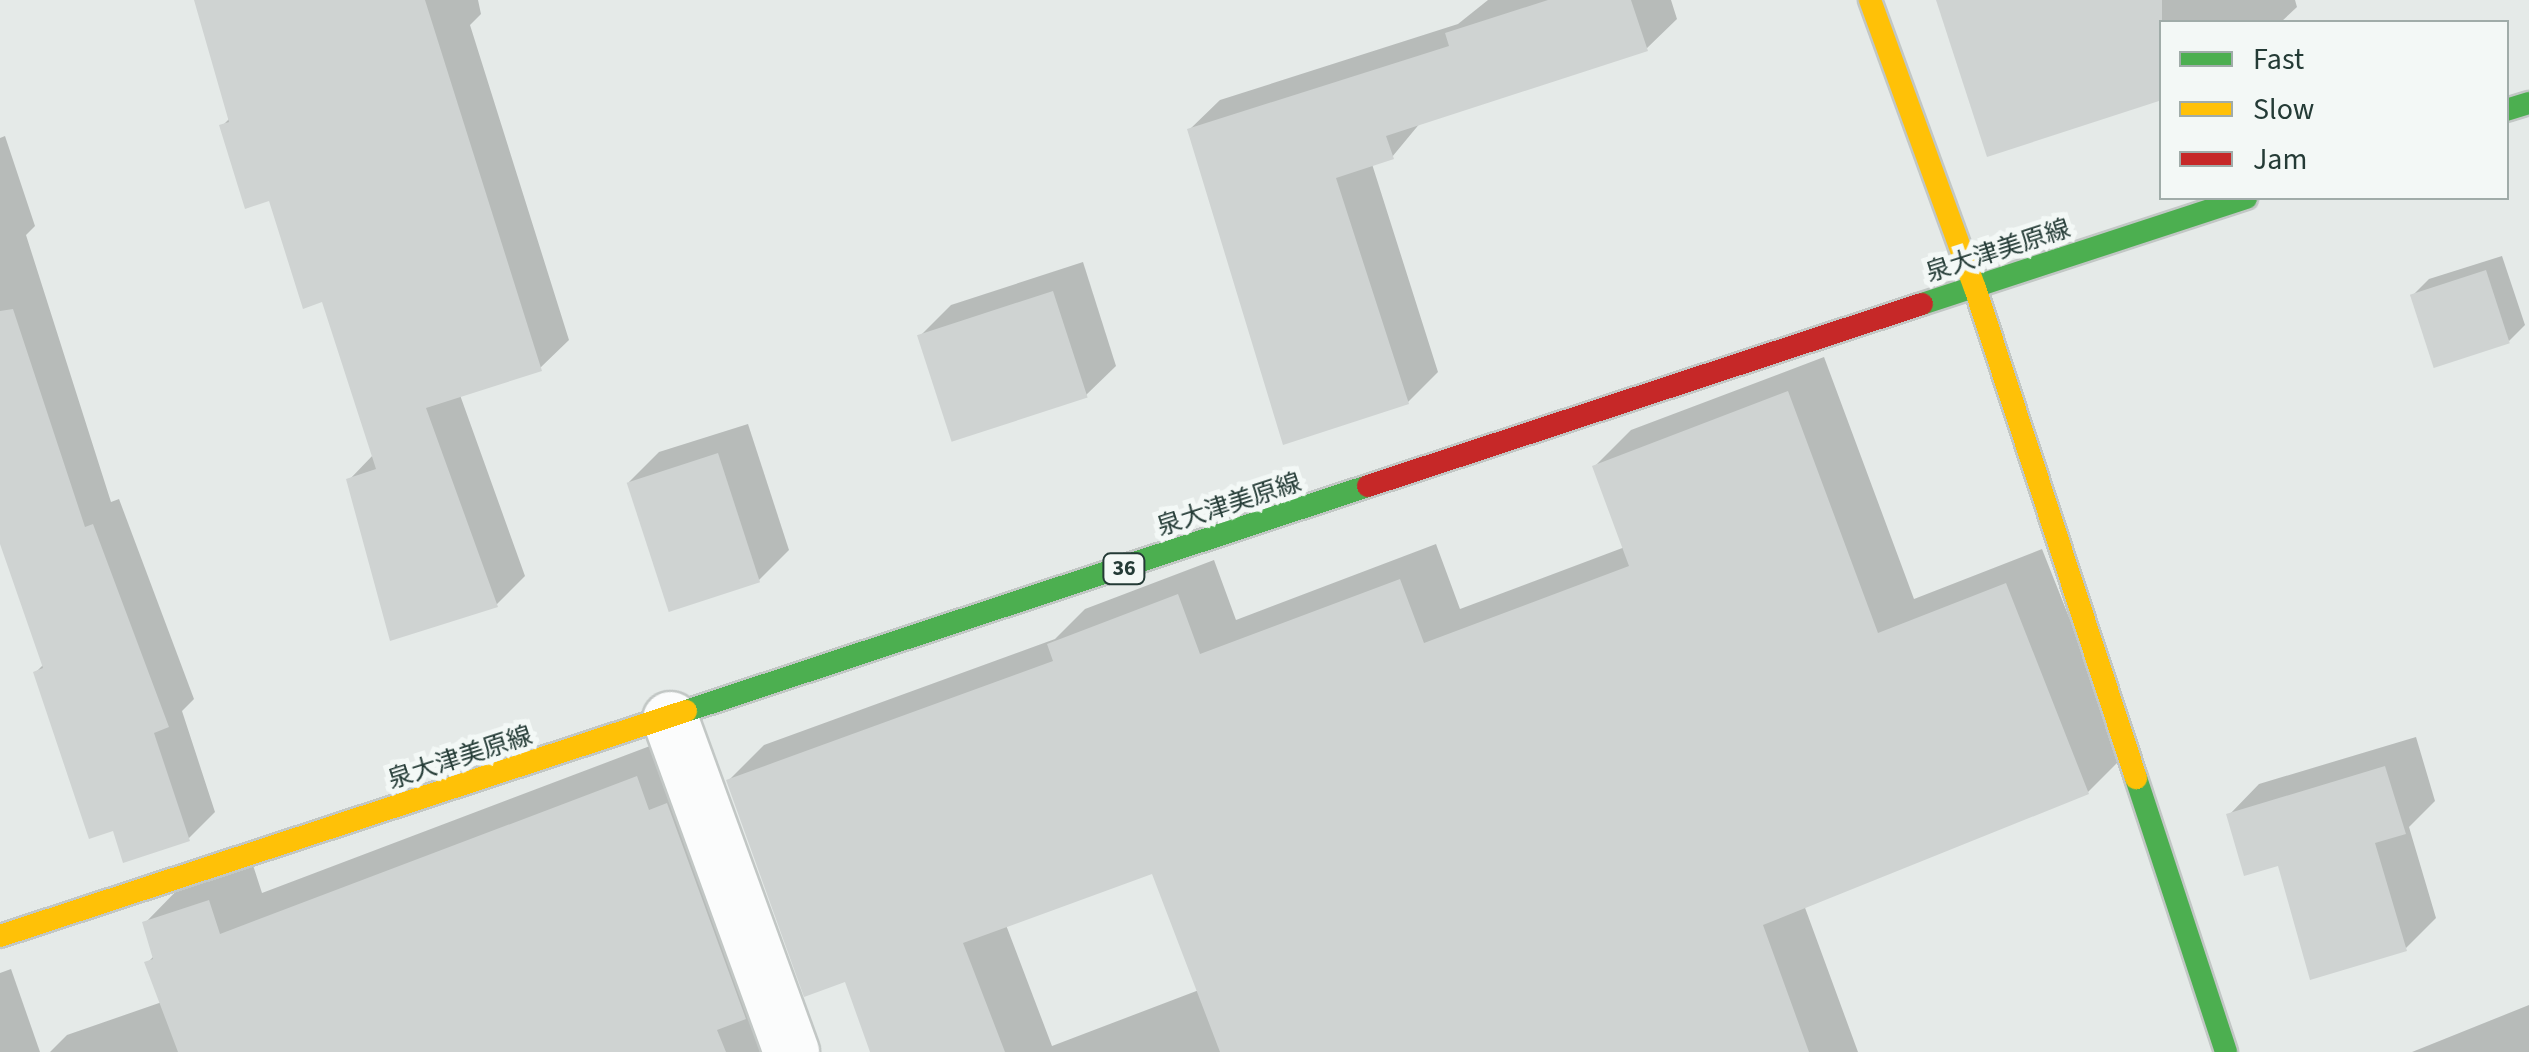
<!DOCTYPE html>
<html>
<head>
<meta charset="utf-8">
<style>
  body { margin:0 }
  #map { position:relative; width:2529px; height:1052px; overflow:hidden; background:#e5eae8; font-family:"Source Sans 3","Noto Sans JP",sans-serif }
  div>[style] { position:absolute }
  .shadow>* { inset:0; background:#0003 }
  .building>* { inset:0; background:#cfd3d2; transform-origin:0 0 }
  .roads { filter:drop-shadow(2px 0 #c2c7c5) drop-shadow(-2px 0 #c2c7c5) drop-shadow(0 2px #c2c7c5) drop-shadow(0 -2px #c2c7c5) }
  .street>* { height:55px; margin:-27.5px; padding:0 27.5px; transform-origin:27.5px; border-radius:27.5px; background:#fbfcfc }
  .fast>* { height:22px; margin:-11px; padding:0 11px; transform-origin:11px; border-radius:11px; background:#4caf50 }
  .slow>* { height:22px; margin:-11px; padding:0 11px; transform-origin:11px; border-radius:11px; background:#ffc107 }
  .jam>* { height:22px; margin:-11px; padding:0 11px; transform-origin:11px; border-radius:11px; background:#c62828 }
  span { translate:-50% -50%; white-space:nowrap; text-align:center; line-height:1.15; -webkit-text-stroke:10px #f3f8f6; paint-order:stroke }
  .shield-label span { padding:2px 8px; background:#f3f8f6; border:2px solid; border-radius:8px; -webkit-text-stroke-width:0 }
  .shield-label { font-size:22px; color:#243b36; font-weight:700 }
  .street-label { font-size:25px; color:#243b36 }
  .legend { position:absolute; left:2159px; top:20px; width:350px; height:180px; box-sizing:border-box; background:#f3f8f6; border:2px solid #a0aca9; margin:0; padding:12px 18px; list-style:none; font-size:30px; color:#243b36 }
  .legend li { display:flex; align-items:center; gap:20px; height:50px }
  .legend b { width:50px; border:2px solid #a0aca9 }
</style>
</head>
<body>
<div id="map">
  <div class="shadow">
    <div style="clip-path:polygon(196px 0,478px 0,481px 14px,470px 25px,569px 340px,540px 368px,460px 395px,525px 576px,496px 605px,349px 480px,374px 454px,324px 299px,270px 198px,222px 126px,231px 117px)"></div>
    <div style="clip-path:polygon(1488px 0,1671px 0,1677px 19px,1646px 49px,1421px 122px,1392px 157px,1372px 164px,1438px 372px,1408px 402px,1189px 130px,1220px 100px,1458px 24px)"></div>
    <div style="clip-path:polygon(1939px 0,2295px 0,2297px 7px,2281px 22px,2162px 22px)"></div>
    <div style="clip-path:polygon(5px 136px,35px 226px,26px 235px,111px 502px,119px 499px,194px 699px,182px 711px,215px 812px,188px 839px,114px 828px,36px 672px,44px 664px,0 529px,0 138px)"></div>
    <div style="clip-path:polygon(2502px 256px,2525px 325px,2509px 341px,2412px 296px,2429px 279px)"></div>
    <div style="clip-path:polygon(1083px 262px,1116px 366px,1085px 396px,920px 336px,951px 305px)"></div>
    <div style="clip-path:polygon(evenodd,1824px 357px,1914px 599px,2042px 549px,2124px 756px,2088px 792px,1804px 905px,1858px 1052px,872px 1052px,846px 979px,728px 781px,764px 745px,1055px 639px,1085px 609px,1214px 560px,1236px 620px,1436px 544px,1460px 609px,1625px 547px,1595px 466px,1631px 430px,1824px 357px,1154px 871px,1199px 990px,1052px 1046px,1006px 925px,1154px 871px)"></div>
    <div style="clip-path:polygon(748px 424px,789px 550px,758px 581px,629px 482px,659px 452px)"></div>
    <div style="clip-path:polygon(679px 735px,783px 1052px,50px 1052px,67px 1035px,162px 1002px,147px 963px,155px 955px,145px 923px,187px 880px,251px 859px,262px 893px)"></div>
    <div style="clip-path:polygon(2416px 737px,2435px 801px,2409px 827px,2436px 918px,2405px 949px,2280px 863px,2229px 815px,2259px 784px)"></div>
    <div style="clip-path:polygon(11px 969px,40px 1052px,0 1052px,0 973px)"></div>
    <div style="clip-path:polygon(2529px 1005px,2529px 1052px,2412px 1052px)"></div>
  </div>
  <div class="building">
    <div style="clip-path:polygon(194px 0,425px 0,542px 371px,426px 408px,498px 607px,390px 641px,346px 479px,376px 469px,322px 302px,303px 309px,269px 201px,245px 209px,219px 125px,229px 122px)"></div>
    <div style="clip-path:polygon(1548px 0,1631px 0,1648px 51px,1386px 136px,1394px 159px,1336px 178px,1409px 404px,1283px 445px,1187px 129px,1449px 46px,1445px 33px)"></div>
    <div style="clip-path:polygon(1936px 0,2162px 0,2162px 100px,1987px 157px)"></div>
    <div style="left:2486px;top:270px;width:77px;height:80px;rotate:72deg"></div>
    <div style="left:1053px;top:291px;width:112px;height:143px;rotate:72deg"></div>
    <div style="clip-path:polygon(13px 309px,85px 527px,93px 524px,169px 727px,154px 733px,190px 841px,123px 863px,113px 831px,89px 839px,33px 672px,43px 668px,0 544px,0 311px)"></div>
    <div style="clip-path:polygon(1788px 391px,1878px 633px,2006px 583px,2089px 794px,1763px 925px,1809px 1052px,1220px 1052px,1152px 874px,963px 943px,1005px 1052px,870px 1052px,845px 982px,804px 997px,726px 780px,1053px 661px,1047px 644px,1178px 594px,1200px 654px,1400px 579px,1424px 643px,1629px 566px,1592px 466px)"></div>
    <div style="left:718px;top:453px;width:136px;height:96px;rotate:72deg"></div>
    <div style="clip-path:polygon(2385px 766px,2406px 834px,2375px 843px,2407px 951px,2310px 980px,2278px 866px,2244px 876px,2226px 814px)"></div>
    <div style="clip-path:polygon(637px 776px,649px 810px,667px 803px,746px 1019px,717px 1030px,726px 1052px,178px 1052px,144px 962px,153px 959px,142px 922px,209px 900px,220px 934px)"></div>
  </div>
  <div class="roads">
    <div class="street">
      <div style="left:670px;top:719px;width:354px;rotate:70deg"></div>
    </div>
    <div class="fast">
      <div style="left:2506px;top:110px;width:24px;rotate:-17deg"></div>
      <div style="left:1922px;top:304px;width:341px;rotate:-18.1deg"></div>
      <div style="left:686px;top:711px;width:718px;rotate:-18.26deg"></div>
      <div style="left:2136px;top:778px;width:288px;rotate:71.8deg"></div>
    </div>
    <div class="slow">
      <div style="left:1870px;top:0;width:307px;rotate:70deg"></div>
      <div style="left:1975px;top:288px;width:516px;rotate:71.81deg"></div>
      <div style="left:0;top:936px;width:722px;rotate:-18.16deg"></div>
    </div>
    <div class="jam">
      <div style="left:1368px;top:486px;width:583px;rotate:-18.19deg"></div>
    </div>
  </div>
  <div class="shield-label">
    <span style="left:1124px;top:569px">36</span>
  </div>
  <div class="street-label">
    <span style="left:1998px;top:251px;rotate:-18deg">泉大津美原線</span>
    <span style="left:1229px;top:505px;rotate:-18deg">泉大津美原線</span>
    <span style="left:460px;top:758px;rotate:-18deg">泉大津美原線</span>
  </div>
  <ul class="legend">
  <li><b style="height:12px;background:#4caf50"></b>Fast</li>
  <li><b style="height:12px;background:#ffc107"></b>Slow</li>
  <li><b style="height:12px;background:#c62828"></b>Jam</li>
  </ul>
</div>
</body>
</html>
